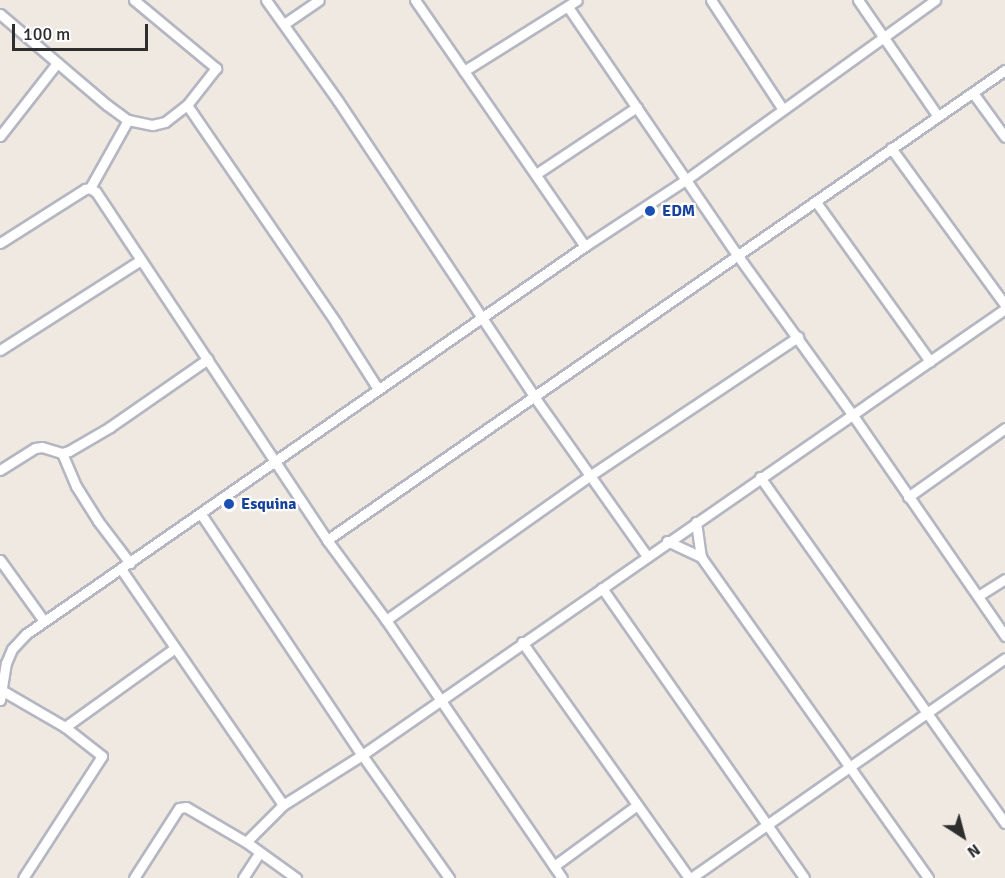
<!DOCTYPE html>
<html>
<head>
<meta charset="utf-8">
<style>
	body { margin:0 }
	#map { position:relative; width:1005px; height:878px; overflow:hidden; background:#efe9e1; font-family:Signika,sans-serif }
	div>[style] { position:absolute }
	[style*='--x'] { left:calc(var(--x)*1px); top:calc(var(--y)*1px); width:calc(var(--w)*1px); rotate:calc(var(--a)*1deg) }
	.roads { filter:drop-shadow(2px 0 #b4b7c1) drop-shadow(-2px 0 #b4b7c1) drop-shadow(0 2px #b4b7c1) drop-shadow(0 -2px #b4b7c1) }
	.minor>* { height:9px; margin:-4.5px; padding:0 4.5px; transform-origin:4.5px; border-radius:4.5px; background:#fff }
	.dots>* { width:16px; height:16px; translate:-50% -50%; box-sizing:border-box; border:3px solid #fff; border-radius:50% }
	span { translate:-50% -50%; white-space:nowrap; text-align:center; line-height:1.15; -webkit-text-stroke:4.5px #fff; paint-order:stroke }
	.transit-label { font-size:16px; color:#164399; font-weight:700 }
	.left { translate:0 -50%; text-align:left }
	.north { position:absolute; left:933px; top:806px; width:60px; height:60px; -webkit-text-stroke:4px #fff; paint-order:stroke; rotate:144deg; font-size:16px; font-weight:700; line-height:24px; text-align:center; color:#2e2e2e }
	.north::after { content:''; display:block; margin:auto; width:21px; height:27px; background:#2e2e2e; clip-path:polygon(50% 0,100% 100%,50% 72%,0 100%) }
	.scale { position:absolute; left:12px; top:24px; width:136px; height:27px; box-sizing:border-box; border:3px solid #2e2e2e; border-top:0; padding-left:8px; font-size:18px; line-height:21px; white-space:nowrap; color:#2e2e2e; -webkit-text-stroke:4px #fff; paint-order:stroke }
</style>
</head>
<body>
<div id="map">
	<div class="roads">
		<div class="minor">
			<div style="--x:134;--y:0;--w:107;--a:39.7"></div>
			<div style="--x:216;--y:68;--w:47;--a:128.1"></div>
			<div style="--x:187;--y:105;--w:264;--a:55.6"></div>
			<div style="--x:336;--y:323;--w:78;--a:57.5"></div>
			<div style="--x:266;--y:0;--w:124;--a:54.5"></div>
			<div style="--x:338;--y:101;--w:353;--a:56.4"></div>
			<div style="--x:533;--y:395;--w:197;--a:54.7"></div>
			<div style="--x:415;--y:0;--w:299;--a:55.4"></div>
			<div style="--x:711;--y:0;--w:129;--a:56.7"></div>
			<div style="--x:858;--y:0;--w:140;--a:55.5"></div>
			<div style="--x:568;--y:7;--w:301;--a:55.7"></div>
			<div style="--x:738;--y:256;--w:195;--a:54.2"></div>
			<div style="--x:852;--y:414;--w:270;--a:55.4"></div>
			<div style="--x:0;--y:14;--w:140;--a:40.4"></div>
			<div style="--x:107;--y:105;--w:26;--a:36"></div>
			<div style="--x:128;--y:120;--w:25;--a:12"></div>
			<div style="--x:152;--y:125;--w:13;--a:-13"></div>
			<div style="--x:165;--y:122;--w:28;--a:-38"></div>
			<div style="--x:284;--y:24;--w:42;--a:-34.4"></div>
			<div style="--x:464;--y:71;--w:133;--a:-32.1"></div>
			<div style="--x:973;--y:93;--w:54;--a:54"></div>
			<div style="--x:0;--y:136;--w:93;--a:-52"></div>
			<div style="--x:891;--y:148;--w:194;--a:54"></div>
			<div style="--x:536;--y:174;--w:121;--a:-33.6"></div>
			<div style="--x:90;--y:188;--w:78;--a:-60.8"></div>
			<div style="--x:816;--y:202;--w:196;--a:54.4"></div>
			<div style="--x:0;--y:243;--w:101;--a:-32.4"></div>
			<div style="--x:85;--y:189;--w:5;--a:-11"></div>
			<div style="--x:90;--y:188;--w:7;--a:34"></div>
			<div style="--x:96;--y:192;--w:418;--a:56.4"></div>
			<div style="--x:327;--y:540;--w:99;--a:53.6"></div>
			<div style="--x:386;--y:620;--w:312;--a:55.7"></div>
			<div style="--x:0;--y:350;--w:167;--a:-32.6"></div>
			<div style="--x:62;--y:453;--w:36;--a:67"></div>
			<div style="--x:76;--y:486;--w:41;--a:57.8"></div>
			<div style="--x:98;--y:521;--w:53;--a:52.7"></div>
			<div style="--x:0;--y:470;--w:41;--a:-32.2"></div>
			<div style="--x:35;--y:448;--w:7;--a:-8"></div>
			<div style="--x:42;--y:447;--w:21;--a:17"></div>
			<div style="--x:62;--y:453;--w:7;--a:-16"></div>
			<div style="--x:69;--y:451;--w:48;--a:-30.3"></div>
			<div style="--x:110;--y:427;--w:119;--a:-34.8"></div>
			<div style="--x:760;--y:477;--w:424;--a:54.7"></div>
			<div style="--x:908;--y:497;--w:119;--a:-35.4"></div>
			<div style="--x:201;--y:514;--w:290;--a:56.3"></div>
			<div style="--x:362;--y:755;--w:151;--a:54.7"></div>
			<div style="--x:696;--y:522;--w:35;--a:82"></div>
			<div style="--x:701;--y:557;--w:393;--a:54.7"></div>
			<div style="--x:327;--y:540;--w:825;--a:-34.73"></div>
			<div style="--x:667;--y:541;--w:38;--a:25"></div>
			<div style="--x:0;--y:560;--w:75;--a:54.2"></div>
			<div style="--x:121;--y:569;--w:286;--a:55.5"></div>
			<div style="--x:602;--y:588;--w:353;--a:55.1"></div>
			<div style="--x:978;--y:596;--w:32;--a:-32"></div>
			<div style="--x:386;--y:620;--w:251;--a:-35.3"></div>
			<div style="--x:591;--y:475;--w:249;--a:-33.7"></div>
			<div style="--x:522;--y:642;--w:289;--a:54.7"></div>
			<div style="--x:3;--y:691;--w:72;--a:30.1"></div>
			<div style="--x:65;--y:727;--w:47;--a:38.1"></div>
			<div style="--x:102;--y:756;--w:145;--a:122.9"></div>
			<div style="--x:0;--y:700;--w:37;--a:-81"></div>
			<div style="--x:6;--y:663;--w:15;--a:-67"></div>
			<div style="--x:12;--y:649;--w:21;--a:-47"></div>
			<div style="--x:26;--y:634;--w:680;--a:-34.76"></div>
			<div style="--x:585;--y:246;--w:122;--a:-33.3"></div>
			<div style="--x:687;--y:179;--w:306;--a:-35.8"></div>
			<div style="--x:65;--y:727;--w:135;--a:-35.7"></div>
			<div style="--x:246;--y:842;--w:62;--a:35.8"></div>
			<div style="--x:554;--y:866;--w:103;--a:-36.3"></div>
			<div style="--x:134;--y:878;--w:83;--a:-57.3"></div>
			<div style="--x:179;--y:808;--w:7;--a:-8"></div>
			<div style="--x:186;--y:807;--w:69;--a:30.3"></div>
			<div style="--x:246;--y:842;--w:52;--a:-45"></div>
			<div style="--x:283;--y:805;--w:93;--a:-32.3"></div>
			<div style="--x:362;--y:755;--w:783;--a:-34.75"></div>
			<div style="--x:243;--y:878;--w:30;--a:-57"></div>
			<div style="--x:691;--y:878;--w:383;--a:-35"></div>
		</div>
	</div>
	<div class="dots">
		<div style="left:650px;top:211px;background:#1a4fb4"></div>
		<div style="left:229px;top:504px;background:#1a4fb4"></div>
	</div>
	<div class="transit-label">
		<span class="left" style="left:662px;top:211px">EDM</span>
		<span class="left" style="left:241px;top:504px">Esquina</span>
	</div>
	<div class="north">N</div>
	<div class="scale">100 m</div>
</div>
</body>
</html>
